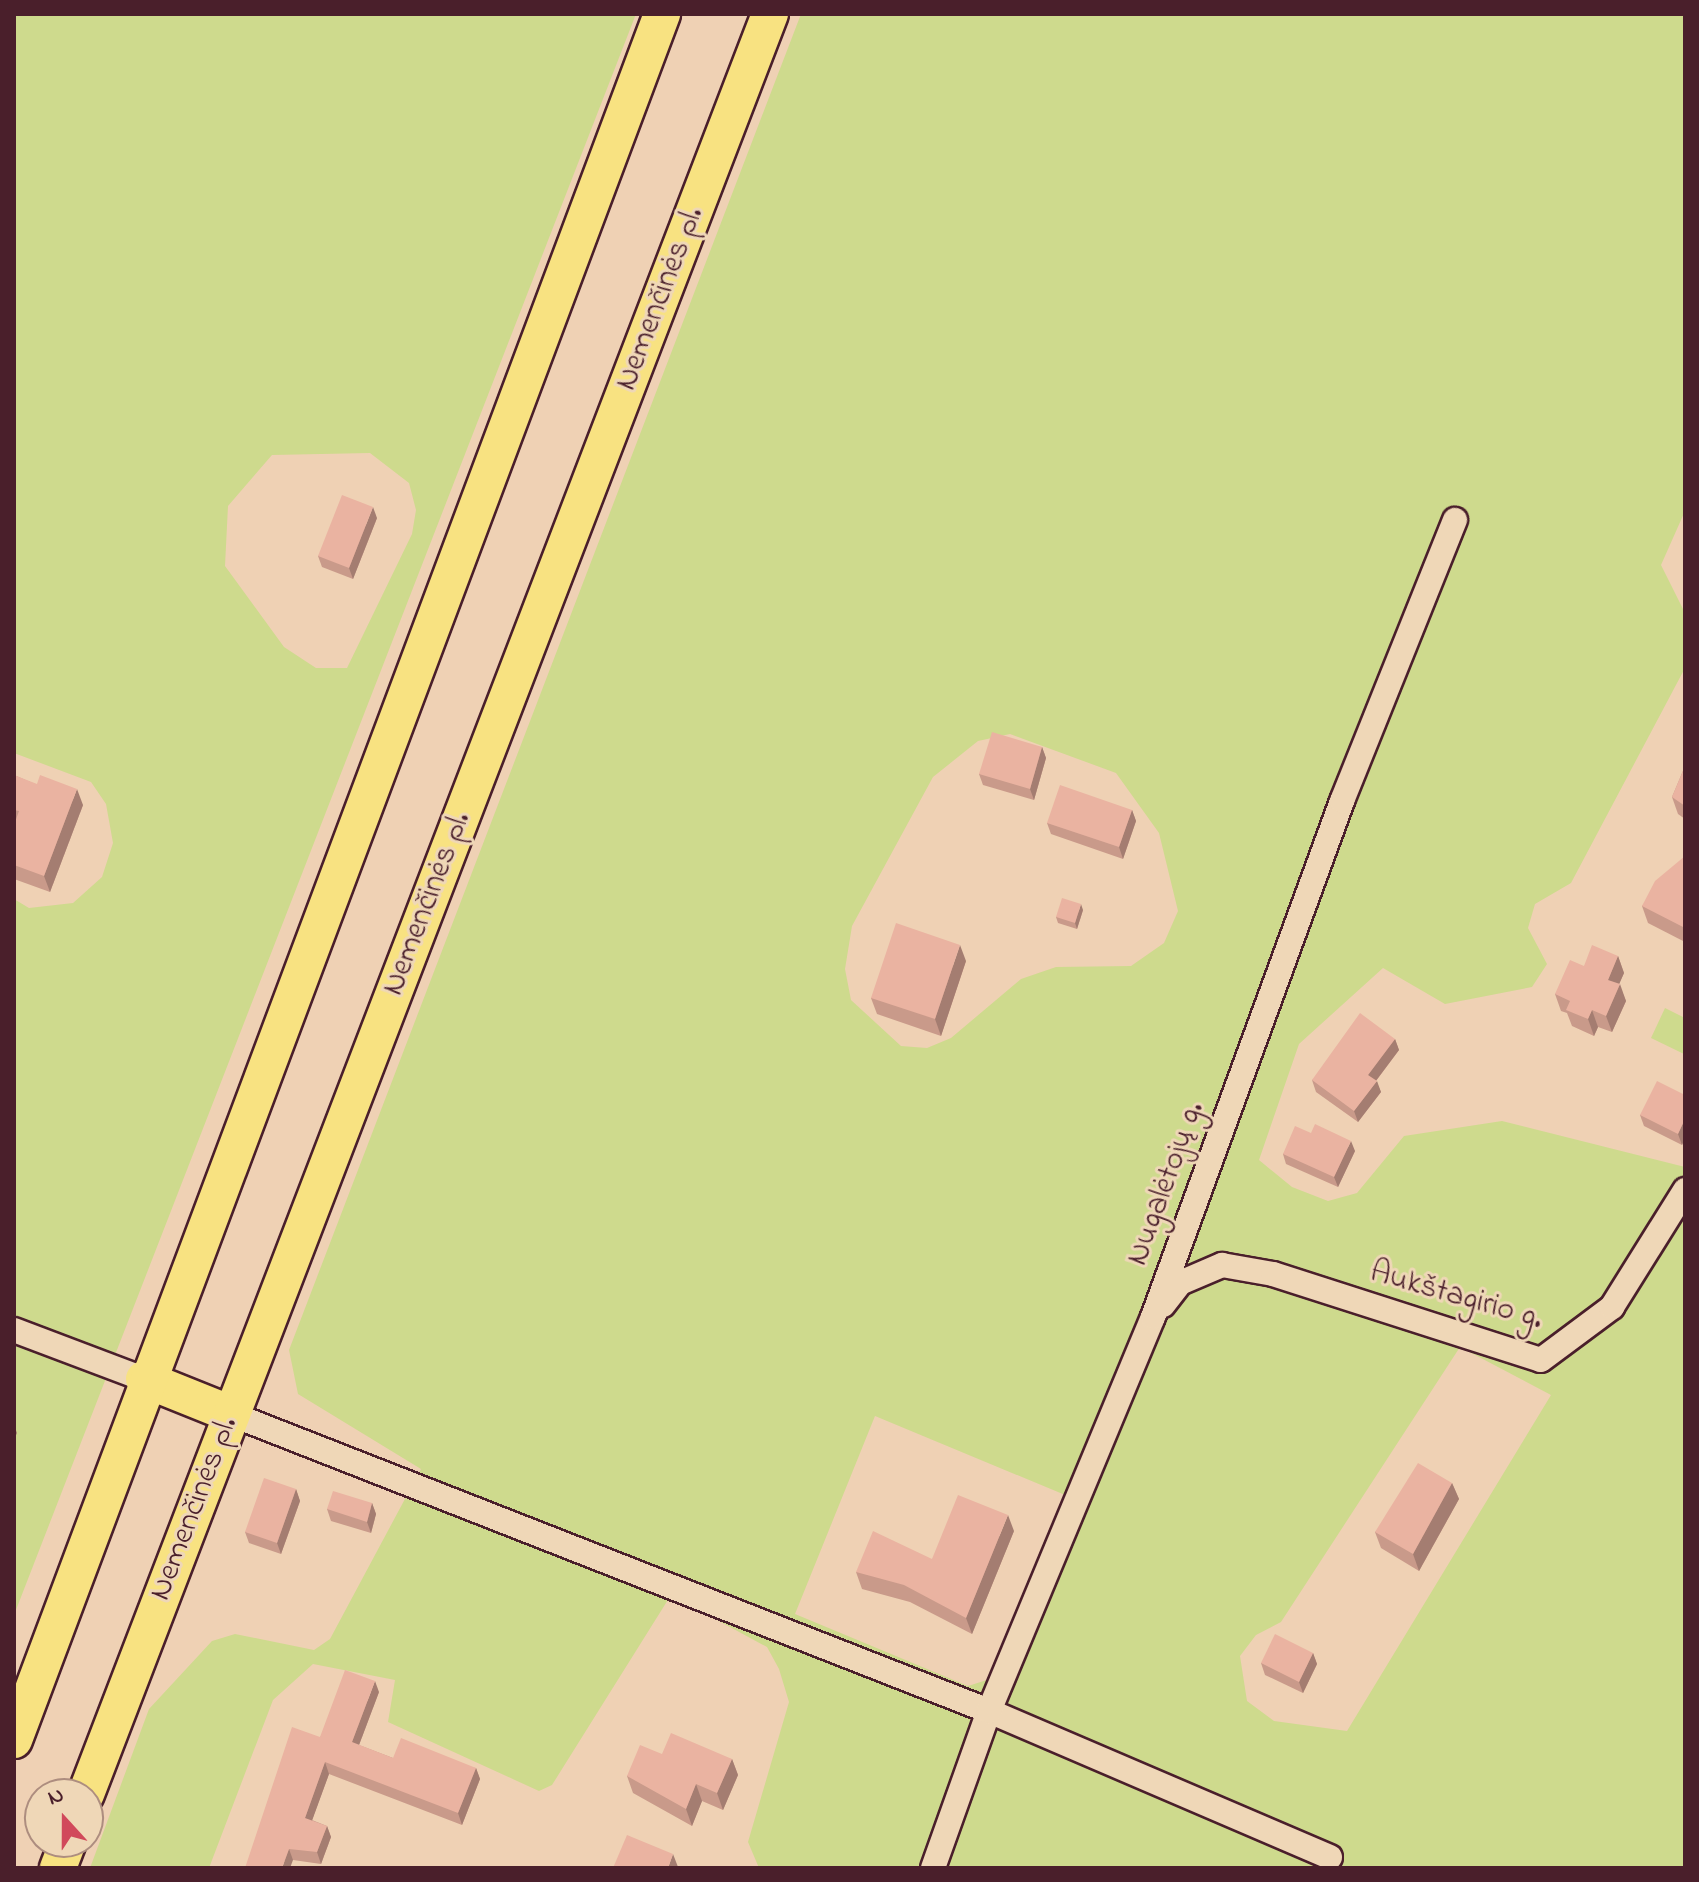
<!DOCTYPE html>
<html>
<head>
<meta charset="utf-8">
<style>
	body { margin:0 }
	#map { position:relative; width:1699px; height:1882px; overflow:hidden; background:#efd1b4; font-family:"Indie Flower",sans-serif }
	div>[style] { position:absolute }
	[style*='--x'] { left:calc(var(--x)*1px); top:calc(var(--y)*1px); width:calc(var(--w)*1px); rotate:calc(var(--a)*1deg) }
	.green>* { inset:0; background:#ceda8d }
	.roads { filter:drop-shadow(2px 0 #4a1f2b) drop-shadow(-2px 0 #4a1f2b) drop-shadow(0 2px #4a1f2b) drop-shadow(0 -2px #4a1f2b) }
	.street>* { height:24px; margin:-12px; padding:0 12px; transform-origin:12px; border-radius:12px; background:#efd7b7 }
	.primary>* { height:36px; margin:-18px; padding:0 18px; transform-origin:18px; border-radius:18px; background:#f8e281 }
	.wall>* { inset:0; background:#c99a8a }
	.shaded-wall>* { inset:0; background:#a47d71 }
	.building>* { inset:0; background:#eab3a1 }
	span { translate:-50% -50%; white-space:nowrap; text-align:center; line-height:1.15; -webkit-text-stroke:6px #efd7b7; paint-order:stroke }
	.street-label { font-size:32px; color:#4a1f2b }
	.frame { position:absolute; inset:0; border:16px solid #4a1f2b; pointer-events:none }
	.north { position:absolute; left:24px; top:1778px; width:80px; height:80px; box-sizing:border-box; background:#efd7b7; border:2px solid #ad8d7f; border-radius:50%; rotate:339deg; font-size:22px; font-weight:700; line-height:32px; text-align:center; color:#4a1f2b }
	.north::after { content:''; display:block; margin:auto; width:28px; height:36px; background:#d1495b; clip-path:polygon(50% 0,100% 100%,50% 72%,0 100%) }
</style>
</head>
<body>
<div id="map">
	<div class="green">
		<div style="clip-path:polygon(evenodd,14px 14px,636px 14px,14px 1615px,14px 899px,29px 908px,73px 903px,102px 877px,113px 843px,106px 804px,91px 782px,14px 753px,14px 14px,370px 453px,409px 483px,416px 510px,412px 534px,347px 668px,316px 668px,284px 647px,225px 566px,228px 506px,272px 455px,370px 453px)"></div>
		<div style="clip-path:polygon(evenodd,801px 14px,1685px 14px,1685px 511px,1661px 565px,1685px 613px,1685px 668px,1571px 883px,1535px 904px,1528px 928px,1547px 964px,1532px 987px,1445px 1004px,1383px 968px,1299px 1044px,1259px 1160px,1292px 1187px,1328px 1201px,1357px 1193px,1404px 1136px,1502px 1121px,1685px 1167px,1685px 1868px,759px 1868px,748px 1842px,789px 1702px,779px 1669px,767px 1647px,671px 1595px,552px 1785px,539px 1791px,388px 1722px,395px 1680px,313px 1664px,273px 1700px,209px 1868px,90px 1868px,149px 1709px,212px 1641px,235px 1634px,314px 1650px,330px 1639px,421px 1469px,298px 1394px,289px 1350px,801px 14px,1010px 734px,1116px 773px,1159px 833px,1178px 911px,1164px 943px,1131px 966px,1056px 967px,1021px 979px,951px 1038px,927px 1048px,901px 1046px,851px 1000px,845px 969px,852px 926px,933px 777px,978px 741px,1010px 734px,801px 14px,1460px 1347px,1551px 1395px,1347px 1731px,1274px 1721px,1247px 1701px,1240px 1656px,1256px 1635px,1281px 1622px,1460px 1347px,801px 14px,875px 1416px,1070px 1497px,990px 1679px,968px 1686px,795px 1614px,875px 1416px)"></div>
		<div style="clip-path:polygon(1665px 1008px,1685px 1018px,1684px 1054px,1651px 1038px)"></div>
	</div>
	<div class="roads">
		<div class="street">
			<div style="--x:1163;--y:1305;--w:28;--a:-52"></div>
			<div style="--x:1180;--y:1283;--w:46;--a:-23.2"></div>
			<div style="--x:1222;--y:1265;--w:52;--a:10"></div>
			<div style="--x:1273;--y:1274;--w:281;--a:17.8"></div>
			<div style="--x:1541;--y:1360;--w:89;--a:-36.7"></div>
			<div style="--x:1612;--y:1307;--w:138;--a:-58"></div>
			<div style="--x:14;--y:1330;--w:139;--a:20.7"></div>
			<div style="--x:231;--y:1414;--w:814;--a:21.4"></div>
			<div style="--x:989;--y:1711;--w:371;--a:23.2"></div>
			<div style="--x:933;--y:1868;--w:167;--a:-70.4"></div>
			<div style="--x:989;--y:1711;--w:427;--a:-67.4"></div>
			<div style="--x:1153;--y:1317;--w:550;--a:-69.88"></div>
			<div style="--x:1342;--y:801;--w:303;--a:-68.1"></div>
		</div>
		<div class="primary">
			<div style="--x:144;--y:1379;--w:94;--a:21.9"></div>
			<div style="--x:14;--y:1740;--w:1844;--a:-69.42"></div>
			<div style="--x:86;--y:1794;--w:1907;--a:-68.98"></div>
			<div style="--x:58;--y:1868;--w:28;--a:-69"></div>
		</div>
	</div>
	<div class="wall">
		<div style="clip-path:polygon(377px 518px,353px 579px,322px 567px,318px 556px)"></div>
		<div style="clip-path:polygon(1042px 747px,1046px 758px,1034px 800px,983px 785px,979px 774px)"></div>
		<div style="clip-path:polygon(1685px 766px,1685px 819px,1678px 814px,1672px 797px)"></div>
		<div style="clip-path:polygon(14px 775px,83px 805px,50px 892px,14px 879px)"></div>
		<div style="clip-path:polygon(1132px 810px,1136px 821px,1123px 859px,1051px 834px,1047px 823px)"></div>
		<div style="clip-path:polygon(1685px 856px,1685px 942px,1648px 923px,1642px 906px)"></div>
		<div style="clip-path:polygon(1083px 910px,1077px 929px,1058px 923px,1056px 917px)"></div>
		<div style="clip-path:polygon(1618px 956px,1624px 973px,1619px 984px,1626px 1001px,1612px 1032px,1598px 1027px,1594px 1036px,1572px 1026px,1567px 1013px,1561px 1011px,1555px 994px,1584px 966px)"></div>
		<div style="clip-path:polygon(966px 961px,941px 1036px,877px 1014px,871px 998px)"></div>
		<div style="clip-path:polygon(1395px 1039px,1399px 1050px,1376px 1081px,1381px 1092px,1358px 1122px,1316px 1092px,1312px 1080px)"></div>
		<div style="clip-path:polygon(1685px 1095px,1685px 1138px,1682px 1145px,1644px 1126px,1640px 1115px)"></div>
		<div style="clip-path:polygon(1311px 1133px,1355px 1151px,1338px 1187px,1286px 1164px,1283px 1154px)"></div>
		<div style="clip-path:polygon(1452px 1483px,1459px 1499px,1419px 1571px,1381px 1548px,1375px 1532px)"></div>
		<div style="clip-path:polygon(296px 1489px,300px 1501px,281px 1554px,249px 1543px,245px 1532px)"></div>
		<div style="clip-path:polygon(372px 1503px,376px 1514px,371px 1533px,331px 1521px,327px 1509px)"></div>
		<div style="clip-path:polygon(1014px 1531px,972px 1634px,910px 1602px,862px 1589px,856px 1572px,932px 1559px)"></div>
		<div style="clip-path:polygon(1313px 1653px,1317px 1664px,1303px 1693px,1265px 1675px,1261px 1663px)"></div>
		<div style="clip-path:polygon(379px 1692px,359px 1745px,393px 1758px,476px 1768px,480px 1779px,462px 1825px,329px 1774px,312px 1820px,327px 1826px,331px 1837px,321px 1864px,293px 1860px,245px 1868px,320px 1737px)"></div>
		<div style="clip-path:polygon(662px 1754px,732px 1759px,738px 1775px,723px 1810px,702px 1801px,692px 1826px,633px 1793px,627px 1776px)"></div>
	</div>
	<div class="shaded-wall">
		<div style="clip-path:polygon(373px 507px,377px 518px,353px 579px,349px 568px)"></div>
		<div style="clip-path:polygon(1042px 747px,1046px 758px,1034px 800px,1030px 789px)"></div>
		<div style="clip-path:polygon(77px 789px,83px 805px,50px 892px,44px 876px)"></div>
		<div style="clip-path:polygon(1132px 810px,1136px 821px,1123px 859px,1119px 847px)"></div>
		<div style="clip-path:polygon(1081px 904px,1083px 910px,1077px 929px,1075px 923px)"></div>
		<div style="clip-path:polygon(960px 945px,966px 961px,941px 1036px,935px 1019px)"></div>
		<div style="clip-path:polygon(1618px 956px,1624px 973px,1614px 996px,1608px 980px)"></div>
		<div style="clip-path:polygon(1620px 984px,1626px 1001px,1612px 1032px,1606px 1016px)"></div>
		<div style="clip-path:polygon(1592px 1010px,1598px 1027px,1594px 1036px,1588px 1019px)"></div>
		<div style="clip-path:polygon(1395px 1039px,1399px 1050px,1372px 1086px,1368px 1075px)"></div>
		<div style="clip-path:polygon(1377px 1081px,1381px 1092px,1358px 1122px,1354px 1111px)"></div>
		<div style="clip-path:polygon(1685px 1119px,1685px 1138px,1682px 1145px,1678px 1134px)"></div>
		<div style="clip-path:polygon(1351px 1141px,1355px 1151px,1338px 1187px,1334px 1177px)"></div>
		<div style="clip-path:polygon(14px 1425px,17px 1433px,14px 1440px)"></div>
		<div style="clip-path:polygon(1452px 1483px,1459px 1499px,1419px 1571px,1413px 1554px)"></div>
		<div style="clip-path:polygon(296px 1489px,300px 1501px,281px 1554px,277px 1543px)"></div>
		<div style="clip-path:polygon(372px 1503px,376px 1514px,371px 1533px,367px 1522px)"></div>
		<div style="clip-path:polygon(1008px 1515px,1014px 1531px,972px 1634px,966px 1618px)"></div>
		<div style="clip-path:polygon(1313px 1653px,1317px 1664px,1303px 1693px,1299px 1682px)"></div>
		<div style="clip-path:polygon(375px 1681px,379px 1692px,356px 1753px,352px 1742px)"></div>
		<div style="clip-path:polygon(732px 1759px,738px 1775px,723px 1810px,717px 1793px)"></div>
		<div style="clip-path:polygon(325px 1762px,329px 1774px,309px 1829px,305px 1818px)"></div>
		<div style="clip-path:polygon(476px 1768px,480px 1779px,462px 1825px,458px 1813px)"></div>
		<div style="clip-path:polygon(696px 1784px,702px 1801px,692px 1826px,686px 1809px)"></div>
		<div style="clip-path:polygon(327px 1826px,331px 1837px,321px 1864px,317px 1852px)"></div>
		<div style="clip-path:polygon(289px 1849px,293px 1860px,290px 1868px,282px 1868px)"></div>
		<div style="clip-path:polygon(673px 1854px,678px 1867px,668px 1868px)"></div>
	</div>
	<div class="building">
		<div style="clip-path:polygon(342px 495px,373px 507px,349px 568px,318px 556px)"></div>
		<div style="clip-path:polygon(992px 732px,1042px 747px,1030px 789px,979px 774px)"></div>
		<div style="clip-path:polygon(1685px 766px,1685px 806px,1672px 797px)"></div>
		<div style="clip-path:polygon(14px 775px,37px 784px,40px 775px,77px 789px,44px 876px,14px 865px,14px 825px,19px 811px,14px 810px)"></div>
		<div style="clip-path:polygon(1060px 785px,1132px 810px,1119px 847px,1047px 823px)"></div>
		<div style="clip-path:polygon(1685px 856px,1685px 928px,1642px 906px,1655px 881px)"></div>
		<div style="clip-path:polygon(1062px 898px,1081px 904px,1075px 923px,1056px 917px)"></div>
		<div style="clip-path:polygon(896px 923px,960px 945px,935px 1019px,871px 998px)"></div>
		<div style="clip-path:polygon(1592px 945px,1618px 956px,1608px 980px,1620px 984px,1606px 1016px,1592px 1010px,1588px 1019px,1566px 1010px,1570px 1001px,1555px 994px,1570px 960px,1584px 966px)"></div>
		<div style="clip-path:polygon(1360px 1013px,1395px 1039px,1368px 1075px,1377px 1081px,1354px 1111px,1312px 1080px)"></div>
		<div style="clip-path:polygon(1657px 1081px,1685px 1095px,1685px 1119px,1678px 1134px,1640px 1115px)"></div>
		<div style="clip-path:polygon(1315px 1124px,1351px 1141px,1334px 1177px,1283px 1154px,1295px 1126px,1311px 1133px)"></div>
		<div style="clip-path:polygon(1418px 1463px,1452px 1483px,1413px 1554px,1375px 1532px)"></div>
		<div style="clip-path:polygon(264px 1478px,296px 1489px,277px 1543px,245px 1532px)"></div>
		<div style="clip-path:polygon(333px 1491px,372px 1503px,367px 1522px,327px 1509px)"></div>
		<div style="clip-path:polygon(958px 1495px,1008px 1515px,966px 1618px,904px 1585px,856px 1572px,873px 1531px,932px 1559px)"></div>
		<div style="clip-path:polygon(1275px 1634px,1313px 1653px,1299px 1682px,1261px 1663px)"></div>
		<div style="clip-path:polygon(345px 1670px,375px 1681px,352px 1742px,393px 1758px,401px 1738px,476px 1768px,458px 1813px,325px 1762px,305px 1818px,327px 1826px,317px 1852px,289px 1849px,282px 1868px,245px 1868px,292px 1727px,320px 1737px)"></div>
		<div style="clip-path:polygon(671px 1733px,732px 1759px,717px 1793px,696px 1784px,686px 1809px,627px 1776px,640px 1745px,662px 1754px)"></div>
		<div style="clip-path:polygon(627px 1835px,673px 1854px,668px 1868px,613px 1868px)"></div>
	</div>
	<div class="street-label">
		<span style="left:661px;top:299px;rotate:-69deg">Nemenčinės pl.</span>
		<span style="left:428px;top:904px;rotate:-69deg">Nemenčinės pl.</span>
		<span style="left:1167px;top:1184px;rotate:-70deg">Nugalėtojų g.</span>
		<span style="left:1456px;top:1297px;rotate:16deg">Aukštagirio g.</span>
		<span style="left:195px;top:1509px;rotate:-69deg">Nemenčinės pl.</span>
	</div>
	<div class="frame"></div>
	<div class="north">N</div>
</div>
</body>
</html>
